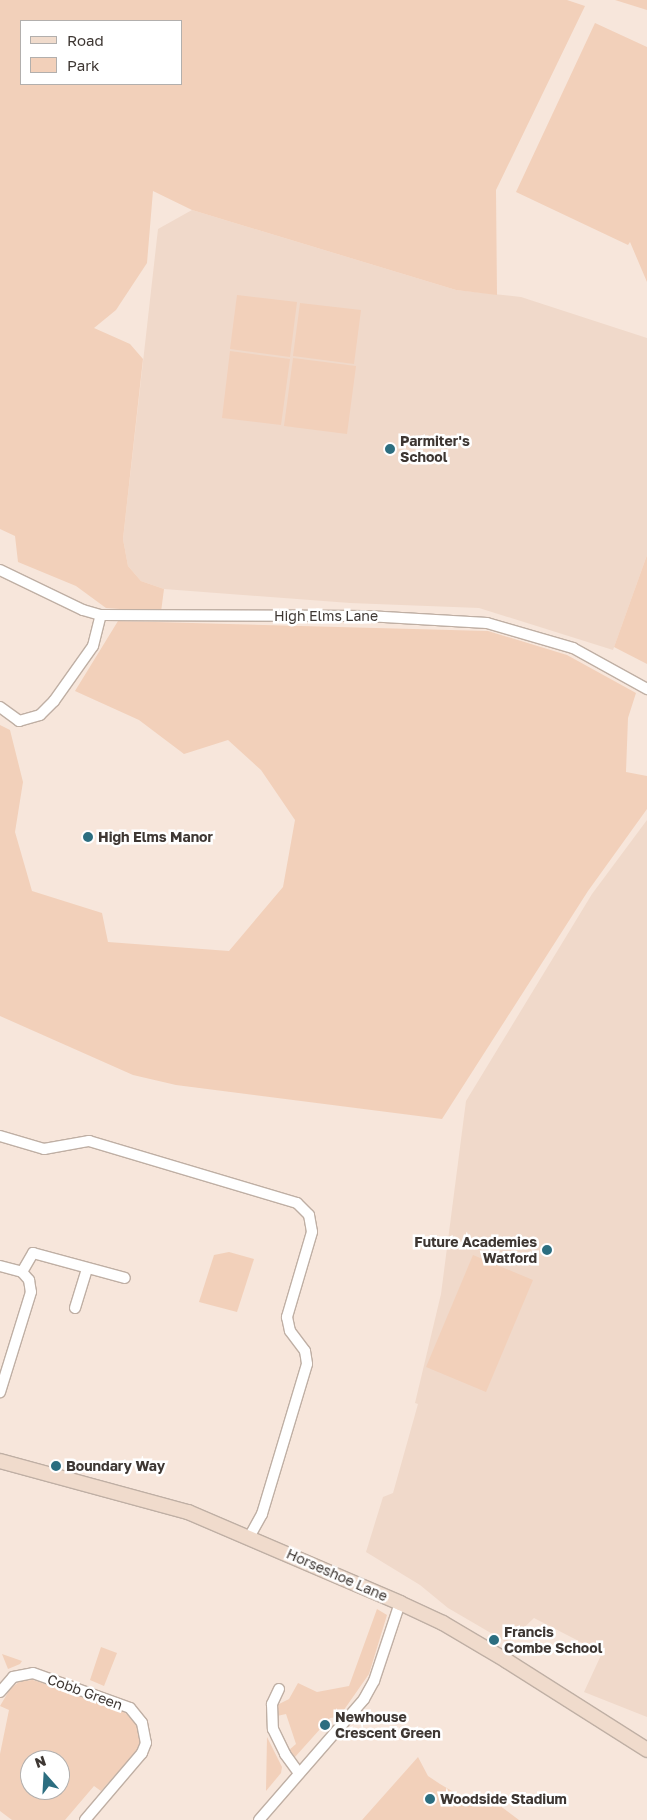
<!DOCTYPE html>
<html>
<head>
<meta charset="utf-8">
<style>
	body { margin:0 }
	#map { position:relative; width:647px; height:1820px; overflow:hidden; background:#f7e6db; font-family:"Golos Text",sans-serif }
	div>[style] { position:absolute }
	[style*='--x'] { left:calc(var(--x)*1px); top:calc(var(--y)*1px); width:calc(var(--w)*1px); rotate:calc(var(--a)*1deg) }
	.built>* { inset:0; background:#f0d9ca }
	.green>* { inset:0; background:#f2d0ba }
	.roads { filter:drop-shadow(1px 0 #bfafa4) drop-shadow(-1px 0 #bfafa4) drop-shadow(0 1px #bfafa4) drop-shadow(0 -1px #bfafa4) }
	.street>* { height:10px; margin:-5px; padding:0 5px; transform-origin:5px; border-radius:5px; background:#fff }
	.secondary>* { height:14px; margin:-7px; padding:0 7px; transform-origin:7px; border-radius:7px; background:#f0dbcc }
	.dots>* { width:14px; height:14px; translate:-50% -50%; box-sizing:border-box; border:2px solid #fff; border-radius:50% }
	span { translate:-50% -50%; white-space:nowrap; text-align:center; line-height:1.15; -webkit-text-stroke:5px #fff; paint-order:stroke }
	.poi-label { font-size:14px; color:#3e3733; font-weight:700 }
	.left { translate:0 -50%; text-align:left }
	.right { translate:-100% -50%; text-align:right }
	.street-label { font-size:14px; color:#3e3733 }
	.legend { position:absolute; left:20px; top:20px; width:162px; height:65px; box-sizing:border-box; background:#fff; border:1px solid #b2afad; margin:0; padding:6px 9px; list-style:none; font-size:15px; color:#3e3733 }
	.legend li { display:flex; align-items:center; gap:10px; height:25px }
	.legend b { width:25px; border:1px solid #b2afad }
	.north { position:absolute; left:20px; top:1750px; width:50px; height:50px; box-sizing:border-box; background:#fff; border:1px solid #b2afad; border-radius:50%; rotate:341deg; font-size:14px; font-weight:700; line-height:20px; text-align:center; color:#3e3733 }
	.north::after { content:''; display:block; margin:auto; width:18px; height:22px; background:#2c6e80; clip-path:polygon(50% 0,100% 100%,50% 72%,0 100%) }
</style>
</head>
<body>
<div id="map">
	<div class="built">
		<div style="clip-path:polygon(192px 210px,456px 290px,521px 297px,647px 338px,647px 555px,613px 650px,479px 608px,350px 603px,164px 589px,141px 581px,128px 566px,123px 539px,158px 229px)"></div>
		<div style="clip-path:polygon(647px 820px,647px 1717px,584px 1692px,602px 1653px,534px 1618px,508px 1643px,448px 1608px,420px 1585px,366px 1552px,383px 1497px,393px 1493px,418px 1404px,415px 1403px,441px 1294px,466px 1101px,592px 894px)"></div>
	</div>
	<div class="green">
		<div style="clip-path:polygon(evenodd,0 0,567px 0,585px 6px,496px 190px,497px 295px,456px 290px,192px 210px,153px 191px,147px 263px,116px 310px,94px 328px,130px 344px,143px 359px,123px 539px,128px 566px,141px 581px,164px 589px,161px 612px,106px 608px,76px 586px,18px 562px,15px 536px,0 529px,0 0,21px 21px,181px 21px,181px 84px,21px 84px,21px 21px)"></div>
		<div style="clip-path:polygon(615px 0,647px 0,647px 10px)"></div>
		<div style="clip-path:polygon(595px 23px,647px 47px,647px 282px,630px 242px,628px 245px,516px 192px)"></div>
		<div style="clip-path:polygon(237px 295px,297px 302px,290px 357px,230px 349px)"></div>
		<div style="clip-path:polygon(300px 303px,361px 310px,354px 364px,293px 356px)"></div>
		<div style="clip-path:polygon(230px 351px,290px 359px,281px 425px,222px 418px)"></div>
		<div style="clip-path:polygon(293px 358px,356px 366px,347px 434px,284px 426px)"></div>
		<div style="clip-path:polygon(647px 555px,647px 664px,614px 647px)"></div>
		<div style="clip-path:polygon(118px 621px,488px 631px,567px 655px,636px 693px,628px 718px,626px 772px,647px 776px,647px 809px,588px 891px,442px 1119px,176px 1085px,133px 1075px,0 1016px,0 725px,10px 730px,23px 782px,15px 832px,32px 891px,102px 913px,108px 942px,229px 951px,283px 887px,295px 820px,261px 770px,228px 740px,184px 754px,139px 720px,75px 691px)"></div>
		<div style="clip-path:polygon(229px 1252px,254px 1259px,237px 1312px,199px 1302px,214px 1255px)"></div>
		<div style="clip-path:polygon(473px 1255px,533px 1280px,486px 1392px,426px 1367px)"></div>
		<div style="clip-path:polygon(377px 1609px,387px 1615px,369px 1674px,339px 1717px,330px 1718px,295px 1757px,289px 1750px,296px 1744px,286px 1714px,277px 1716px,277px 1705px,289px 1699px,298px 1683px,317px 1692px,349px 1686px)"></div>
		<div style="clip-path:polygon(101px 1647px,117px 1653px,104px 1686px,90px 1680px)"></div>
		<div style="clip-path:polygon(2px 1654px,22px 1661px,20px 1664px,8px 1669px)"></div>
		<div style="clip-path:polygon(evenodd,33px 1680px,119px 1708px,139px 1724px,142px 1734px,140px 1747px,101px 1791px,94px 1786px,65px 1820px,12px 1820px,0 1811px,0 1754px,9px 1710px,0 1706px,10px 1689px,20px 1681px,33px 1680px,30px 1760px,60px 1760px,60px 1790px,30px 1790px,30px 1760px)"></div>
		<div style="clip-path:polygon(267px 1737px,282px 1767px,281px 1773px,266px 1791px)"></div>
		<div style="clip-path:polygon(418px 1757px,428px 1776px,440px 1784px,474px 1804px,483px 1793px,519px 1820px,362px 1820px)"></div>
	</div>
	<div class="roads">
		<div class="street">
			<div style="--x:0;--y:570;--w:92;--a:25.7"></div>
			<div style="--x:83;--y:610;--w:19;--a:16"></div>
			<div style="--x:101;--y:615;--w:266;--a:0.2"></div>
			<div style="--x:367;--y:616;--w:120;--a:3.3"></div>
			<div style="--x:487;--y:623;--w:90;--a:16.2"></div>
			<div style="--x:573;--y:648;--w:85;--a:29"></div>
			<div style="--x:0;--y:707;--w:24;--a:36"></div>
			<div style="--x:19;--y:721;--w:22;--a:-16"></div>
			<div style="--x:40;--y:715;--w:20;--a:-45"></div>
			<div style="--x:54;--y:701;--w:67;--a:-54.7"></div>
			<div style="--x:93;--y:646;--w:32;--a:-76"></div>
			<div style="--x:0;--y:1136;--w:46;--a:16.5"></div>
			<div style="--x:44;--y:1149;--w:46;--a:-10.1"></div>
			<div style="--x:89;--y:1141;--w:217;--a:16.6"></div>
			<div style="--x:297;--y:1203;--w:17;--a:45"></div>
			<div style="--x:309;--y:1215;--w:17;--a:80"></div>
			<div style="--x:312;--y:1232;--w:89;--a:106.4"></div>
			<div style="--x:287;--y:1317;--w:14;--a:78"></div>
			<div style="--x:290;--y:1331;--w:25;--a:53"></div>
			<div style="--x:305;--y:1351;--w:13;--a:81"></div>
			<div style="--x:307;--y:1364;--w:157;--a:106.7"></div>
			<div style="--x:262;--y:1514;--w:25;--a:119"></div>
			<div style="--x:0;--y:1266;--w:23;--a:15"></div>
			<div style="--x:22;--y:1272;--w:11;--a:49"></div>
			<div style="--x:29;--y:1280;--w:12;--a:81"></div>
			<div style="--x:31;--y:1292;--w:105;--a:107.2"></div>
			<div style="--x:22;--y:1272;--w:22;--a:-60"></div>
			<div style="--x:33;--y:1253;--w:95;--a:15.2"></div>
			<div style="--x:75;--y:1308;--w:41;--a:-72.9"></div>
			<div style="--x:279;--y:1689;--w:17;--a:115"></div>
			<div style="--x:272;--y:1704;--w:25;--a:88"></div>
			<div style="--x:273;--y:1729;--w:28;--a:64"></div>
			<div style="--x:285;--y:1754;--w:24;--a:54"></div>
			<div style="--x:0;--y:1692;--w:20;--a:-49"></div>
			<div style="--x:13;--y:1677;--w:20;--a:-11"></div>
			<div style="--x:33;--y:1673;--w:103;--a:19.8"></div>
			<div style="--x:130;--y:1708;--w:19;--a:51"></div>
			<div style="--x:142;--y:1723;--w:20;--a:79"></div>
			<div style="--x:146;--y:1743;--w:11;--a:112"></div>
			<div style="--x:142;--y:1753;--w:88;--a:130.4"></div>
			<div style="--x:259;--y:1820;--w:160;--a:-49"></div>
			<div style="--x:364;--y:1699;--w:21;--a:-61"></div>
			<div style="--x:374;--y:1681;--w:82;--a:-71.6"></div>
		</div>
		<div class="secondary">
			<div style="--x:0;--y:1461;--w:195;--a:15.2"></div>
			<div style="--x:188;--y:1512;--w:231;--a:23.2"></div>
			<div style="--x:400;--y:1603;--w:47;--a:24.9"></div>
			<div style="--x:443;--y:1623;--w:74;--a:30.7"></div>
			<div style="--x:507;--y:1661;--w:166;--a:32.4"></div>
		</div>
	</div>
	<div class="dots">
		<div style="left:390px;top:449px;background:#2c6e80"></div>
		<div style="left:88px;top:837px;background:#2c6e80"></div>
		<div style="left:547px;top:1250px;background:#2c6e80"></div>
		<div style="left:56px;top:1466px;background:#2c6e80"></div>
		<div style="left:494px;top:1640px;background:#2c6e80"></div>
		<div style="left:325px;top:1725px;background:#2c6e80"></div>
		<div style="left:430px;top:1799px;background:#2c6e80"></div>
	</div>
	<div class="poi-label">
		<span class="left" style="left:400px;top:449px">Parmiter's<br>School</span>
		<span class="left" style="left:98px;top:837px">High Elms Manor</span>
		<span class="right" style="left:537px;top:1250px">Future Academies<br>Watford</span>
		<span class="left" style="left:66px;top:1466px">Boundary Way</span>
		<span class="left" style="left:504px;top:1640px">Francis<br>Combe School</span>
		<span class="left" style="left:335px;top:1725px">Newhouse<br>Crescent Green</span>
		<span class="left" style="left:440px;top:1799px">Woodside Stadium</span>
	</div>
	<div class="street-label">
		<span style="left:326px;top:616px">High Elms Lane</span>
		<span style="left:337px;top:1575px;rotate:24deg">Horseshoe Lane</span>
		<span style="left:85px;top:1692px;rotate:20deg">Cobb Green</span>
	</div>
	<ul class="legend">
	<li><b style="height:6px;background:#f0dbcc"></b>Road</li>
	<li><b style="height:14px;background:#f2d0ba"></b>Park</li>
	</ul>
	<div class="north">N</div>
</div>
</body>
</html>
